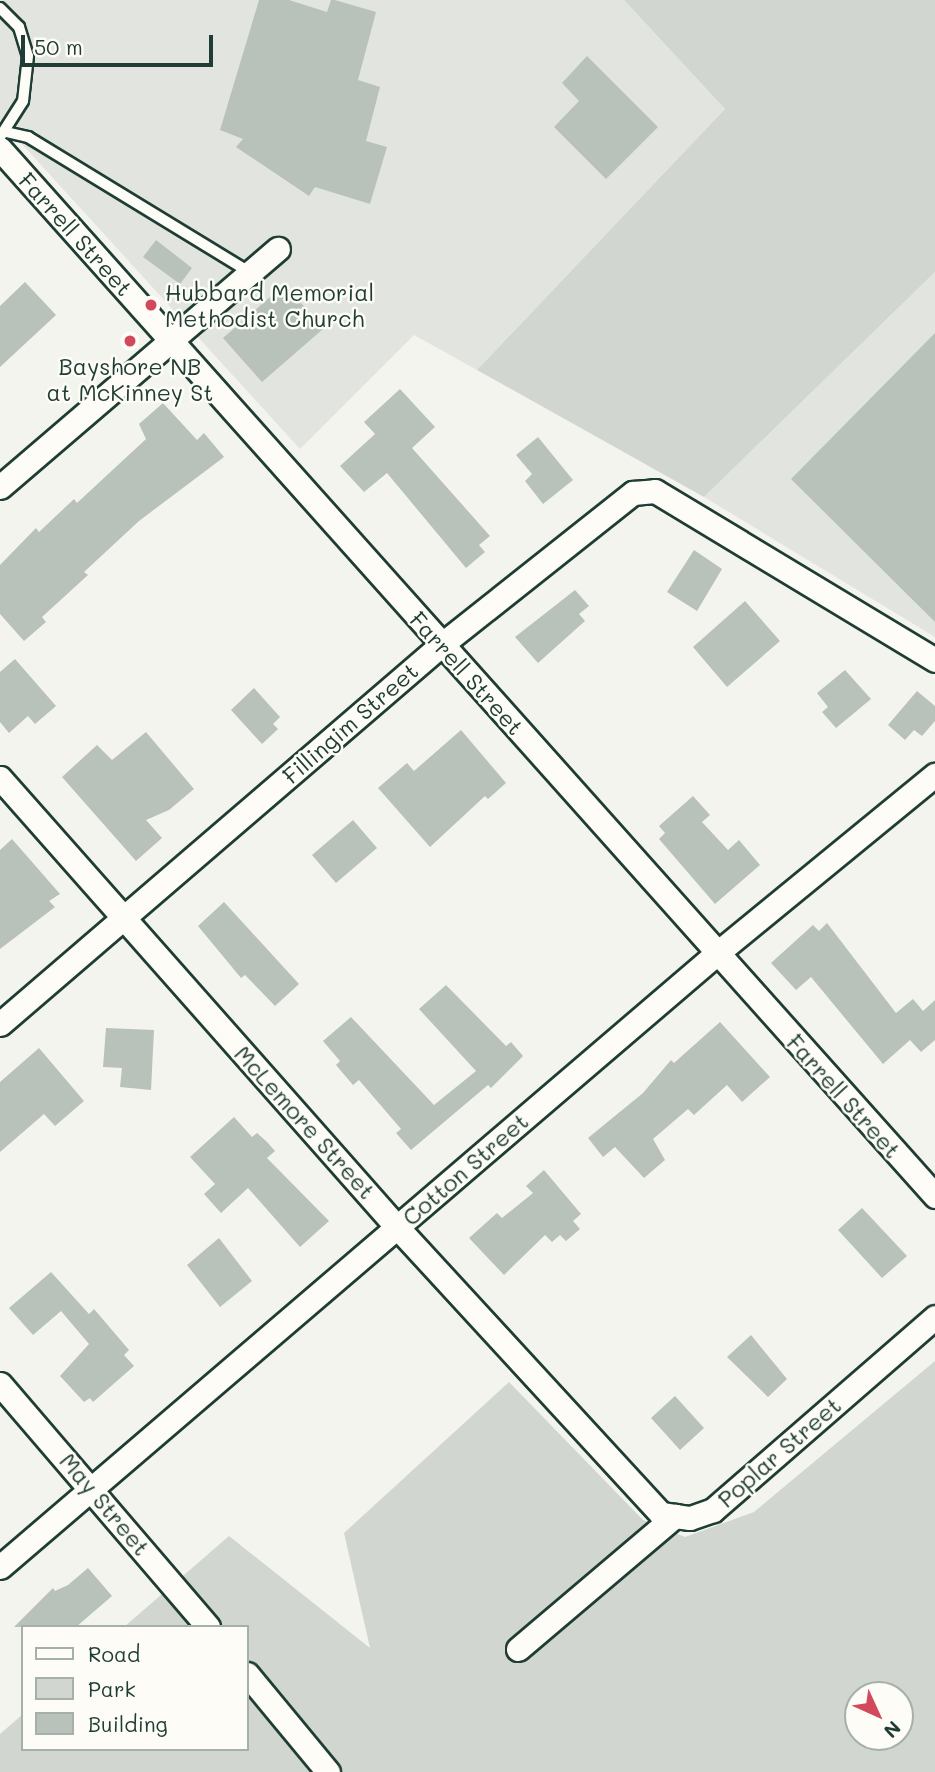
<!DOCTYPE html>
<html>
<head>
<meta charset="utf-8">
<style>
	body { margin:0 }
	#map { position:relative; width:935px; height:1772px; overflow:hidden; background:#f4f4ef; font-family:Mali,sans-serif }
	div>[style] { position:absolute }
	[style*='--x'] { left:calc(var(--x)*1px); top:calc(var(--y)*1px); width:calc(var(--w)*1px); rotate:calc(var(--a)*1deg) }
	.built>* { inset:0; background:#e2e5df }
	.green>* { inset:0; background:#d1d6d1 }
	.building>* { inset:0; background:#b9c1bb }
	.roads { filter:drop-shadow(2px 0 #1f3d34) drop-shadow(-2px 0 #1f3d34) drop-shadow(0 2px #1f3d34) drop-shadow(0 -2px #1f3d34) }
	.service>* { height:10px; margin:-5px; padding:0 5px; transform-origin:5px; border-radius:5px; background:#fdfcf7 }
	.minor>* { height:23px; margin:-11.5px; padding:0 11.5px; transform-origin:11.5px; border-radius:11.5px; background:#fdfcf7 }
	.dots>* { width:19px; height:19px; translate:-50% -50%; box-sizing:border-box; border:4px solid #fdfcf7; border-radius:50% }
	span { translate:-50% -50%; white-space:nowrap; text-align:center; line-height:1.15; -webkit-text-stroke:5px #fdfcf7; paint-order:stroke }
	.street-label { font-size:23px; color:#1f3d34 }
	.poi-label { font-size:23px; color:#1f3d34 }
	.left { translate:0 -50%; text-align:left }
	.legend { position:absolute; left:21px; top:1625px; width:228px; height:126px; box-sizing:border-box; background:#fdfcf7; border:2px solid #a4b0a9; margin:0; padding:9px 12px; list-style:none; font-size:21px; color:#1f3d34 }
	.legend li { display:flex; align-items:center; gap:14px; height:35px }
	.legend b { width:35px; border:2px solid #a4b0a9 }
	.north { position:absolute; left:844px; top:1681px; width:70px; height:70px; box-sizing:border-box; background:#fdfcf7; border:2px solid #a4b0a9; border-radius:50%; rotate:135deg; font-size:19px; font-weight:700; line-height:28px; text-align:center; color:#1f3d34 }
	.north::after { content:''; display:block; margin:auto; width:24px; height:32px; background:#d1495b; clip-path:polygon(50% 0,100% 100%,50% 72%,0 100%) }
	.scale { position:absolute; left:21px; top:35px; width:192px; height:32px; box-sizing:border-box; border:4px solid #1f3d34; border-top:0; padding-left:9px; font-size:21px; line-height:24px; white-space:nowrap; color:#1f3d34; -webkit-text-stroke:5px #fdfcf7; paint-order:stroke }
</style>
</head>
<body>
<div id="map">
	<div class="built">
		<div style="clip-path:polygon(0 0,624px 0,725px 109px,477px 370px,414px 335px,300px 449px,0 120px)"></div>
		<div style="clip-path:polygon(935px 272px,935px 637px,704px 497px)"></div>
	</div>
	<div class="green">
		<div style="clip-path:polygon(624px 0,935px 0,935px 272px,704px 497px,477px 370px,725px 109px)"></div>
		<div style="clip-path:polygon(evenodd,935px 1361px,935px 1772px,0 1772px,0 1734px,23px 1714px,23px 1749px,247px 1749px,247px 1627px,124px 1627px,229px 1536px,370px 1648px,344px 1533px,509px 1382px,643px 1520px,685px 1537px,754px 1512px,935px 1361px,858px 1695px,900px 1695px,900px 1737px,858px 1737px,858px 1695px)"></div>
	</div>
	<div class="building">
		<div style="clip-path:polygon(259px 0,289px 0,327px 12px,331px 0,335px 0,376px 12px,358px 80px,380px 87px,366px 141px,387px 147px,370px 204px,315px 187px,309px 196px,236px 147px,243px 139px,220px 130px)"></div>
		<div style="clip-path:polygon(587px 56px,658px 127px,606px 179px,554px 127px,579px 101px,562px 83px)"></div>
		<div style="clip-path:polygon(156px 240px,192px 268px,180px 284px,143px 257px)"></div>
		<div style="clip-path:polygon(25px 282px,56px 315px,0 367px,0 306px)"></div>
		<div style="clip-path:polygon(285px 284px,323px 329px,262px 382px,223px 338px)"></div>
		<div style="clip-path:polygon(935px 333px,935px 622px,791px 479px)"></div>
		<div style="clip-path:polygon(400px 389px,435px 427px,412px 448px,490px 536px,479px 545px,485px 552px,466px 568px,387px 473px,364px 492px,340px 466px,375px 434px,364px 422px)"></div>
		<div style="clip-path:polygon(163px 403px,197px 440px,204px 433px,224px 457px,139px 521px,84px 572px,88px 575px,42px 617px,46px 622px,24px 641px,0 614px,0 565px,36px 528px,39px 532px,74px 499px,77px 503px,146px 439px,139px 424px)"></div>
		<div style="clip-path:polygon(538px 437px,573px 480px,543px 504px,525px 481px,532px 474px,516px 455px)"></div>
		<div style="clip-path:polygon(694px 550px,722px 569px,697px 611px,667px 592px)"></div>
		<div style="clip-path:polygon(575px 590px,589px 606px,579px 614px,585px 621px,538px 663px,515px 637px)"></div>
		<div style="clip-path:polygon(745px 601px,780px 641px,727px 687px,693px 647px)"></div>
		<div style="clip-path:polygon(15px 659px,56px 706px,35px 724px,28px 716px,9px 733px,0 722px,0 672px)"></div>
		<div style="clip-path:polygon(845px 670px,871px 699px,836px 728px,822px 712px,828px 707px,817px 693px)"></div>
		<div style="clip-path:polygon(254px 688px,280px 717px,273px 724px,278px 729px,262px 744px,231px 710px)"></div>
		<div style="clip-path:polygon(917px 691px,935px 706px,935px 721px,922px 736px,914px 730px,905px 740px,888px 725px)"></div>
		<div style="clip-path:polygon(461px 730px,506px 783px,488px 799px,485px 796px,430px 847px,378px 788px,407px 763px,414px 771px)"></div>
		<div style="clip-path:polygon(146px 732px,194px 789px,169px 810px,146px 820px,162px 838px,136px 861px,62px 777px,97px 745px,112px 760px)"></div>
		<div style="clip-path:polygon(693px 796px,710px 815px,702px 822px,728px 850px,739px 840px,760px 865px,715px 904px,659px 839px,665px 833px,659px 826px)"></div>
		<div style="clip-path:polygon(353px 820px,377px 848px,336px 883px,312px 855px)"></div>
		<div style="clip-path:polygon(12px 839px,60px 894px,49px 901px,55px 907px,0 949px,0 850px)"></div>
		<div style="clip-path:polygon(224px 902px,299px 984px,275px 1006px,245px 975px,241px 978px,198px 926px)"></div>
		<div style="clip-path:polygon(827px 923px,896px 1013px,913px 999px,923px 1011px,935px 1000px,935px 1040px,921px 1052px,910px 1040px,883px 1064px,811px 977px,796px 990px,771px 963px,813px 925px,819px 931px)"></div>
		<div style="clip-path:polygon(446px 985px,506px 1046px,511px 1042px,523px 1056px,491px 1088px,488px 1085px,411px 1150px,396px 1133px,401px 1129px,359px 1080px,353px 1085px,336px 1065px,340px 1061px,323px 1041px,351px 1017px,434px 1105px,476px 1071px,419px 1009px)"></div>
		<div style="clip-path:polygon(720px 1022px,770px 1077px,742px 1102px,727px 1085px,694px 1115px,688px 1109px,653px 1139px,665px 1160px,644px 1178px,615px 1147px,603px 1157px,588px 1138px,643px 1093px,671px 1060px,674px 1063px)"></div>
		<div style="clip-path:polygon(106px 1028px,154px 1030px,151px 1090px,120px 1087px,122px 1068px,103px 1067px)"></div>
		<div style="clip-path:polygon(39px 1048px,84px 1101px,55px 1126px,44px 1114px,0 1152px,0 1082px)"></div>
		<div style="clip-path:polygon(234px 1117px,252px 1137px,257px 1133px,267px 1142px,275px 1151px,267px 1158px,329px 1221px,300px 1247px,248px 1188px,221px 1213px,204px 1194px,215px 1184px,190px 1157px)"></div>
		<div style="clip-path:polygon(544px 1170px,581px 1214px,573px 1221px,580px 1229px,566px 1241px,560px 1235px,552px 1242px,545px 1235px,504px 1275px,469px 1238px,497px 1213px,502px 1218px,533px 1193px,526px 1186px)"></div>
		<div style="clip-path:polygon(862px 1208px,907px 1256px,882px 1278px,838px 1230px)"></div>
		<div style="clip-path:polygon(219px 1238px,252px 1281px,220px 1307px,187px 1265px)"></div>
		<div style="clip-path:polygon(51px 1272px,89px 1314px,94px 1309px,129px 1350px,124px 1355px,134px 1366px,93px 1402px,90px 1398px,84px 1402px,60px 1376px,89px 1344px,61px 1311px,33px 1335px,9px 1308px)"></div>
		<div style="clip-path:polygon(751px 1335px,787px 1379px,768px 1397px,727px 1357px)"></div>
		<div style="clip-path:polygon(675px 1396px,704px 1428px,680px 1450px,651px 1418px)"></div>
		<div style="clip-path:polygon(88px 1568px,112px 1596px,76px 1627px,14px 1627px,53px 1588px,55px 1591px,68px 1585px)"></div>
	</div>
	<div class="roads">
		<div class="service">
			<div style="--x:0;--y:8;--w:27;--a:45"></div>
			<div style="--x:19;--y:27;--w:30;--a:73"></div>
			<div style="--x:28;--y:56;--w:45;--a:96.3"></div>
			<div style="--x:23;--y:101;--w:43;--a:122.6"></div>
			<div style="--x:6;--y:132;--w:23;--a:13"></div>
			<div style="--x:28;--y:137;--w:261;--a:31.4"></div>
		</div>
		<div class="minor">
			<div style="--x:0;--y:149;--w:1404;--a:48.23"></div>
			<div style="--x:0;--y:487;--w:366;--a:-40.6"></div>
			<div style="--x:0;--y:778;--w:599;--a:48.52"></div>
			<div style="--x:397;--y:1227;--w:390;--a:47.4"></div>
			<div style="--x:661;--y:1514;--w:14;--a:8"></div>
			<div style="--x:0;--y:1024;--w:581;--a:-40.68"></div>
			<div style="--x:441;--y:645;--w:245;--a:-38.4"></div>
			<div style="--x:633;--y:493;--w:22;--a:-5"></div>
			<div style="--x:655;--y:491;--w:327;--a:31.1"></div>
			<div style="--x:0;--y:1384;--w:320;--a:49.4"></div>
			<div style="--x:0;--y:1567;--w:943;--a:-40.57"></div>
			<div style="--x:716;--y:954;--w:283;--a:-39.3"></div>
			<div style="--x:518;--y:1649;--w:206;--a:-40.3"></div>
			<div style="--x:675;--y:1516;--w:15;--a:8"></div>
			<div style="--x:690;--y:1518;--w:24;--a:-19"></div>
			<div style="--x:713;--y:1510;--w:294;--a:-41"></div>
			<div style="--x:247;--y:1674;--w:127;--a:50.4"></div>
		</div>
	</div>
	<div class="dots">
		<div style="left:151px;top:305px;background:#d1495b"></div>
		<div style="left:130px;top:341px;background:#d1495b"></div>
	</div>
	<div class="street-label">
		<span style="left:76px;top:234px;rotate:48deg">Farrell Street</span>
		<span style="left:467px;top:673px;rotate:48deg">Farrell Street</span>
		<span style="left:350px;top:723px;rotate:-41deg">Fillingim Street</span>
		<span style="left:844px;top:1096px;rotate:48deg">Farrell Street</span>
		<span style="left:305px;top:1122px;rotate:48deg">McLemore Street</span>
		<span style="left:465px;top:1169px;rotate:-41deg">Cotton Street</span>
		<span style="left:779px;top:1452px;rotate:-41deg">Poplar Street</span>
		<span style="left:105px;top:1504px;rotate:50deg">May Street</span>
	</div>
	<div class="poi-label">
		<span class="left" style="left:165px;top:305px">Hubbard Memorial<br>Methodist Church</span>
		<span style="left:130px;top:379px">Bayshore NB<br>at McKinney St</span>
	</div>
	<ul class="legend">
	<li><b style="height:9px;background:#fdfcf7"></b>Road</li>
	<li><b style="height:19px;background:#d1d6d1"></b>Park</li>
	<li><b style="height:19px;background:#b9c1bb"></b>Building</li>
	</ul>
	<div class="north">N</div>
	<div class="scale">50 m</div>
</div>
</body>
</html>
